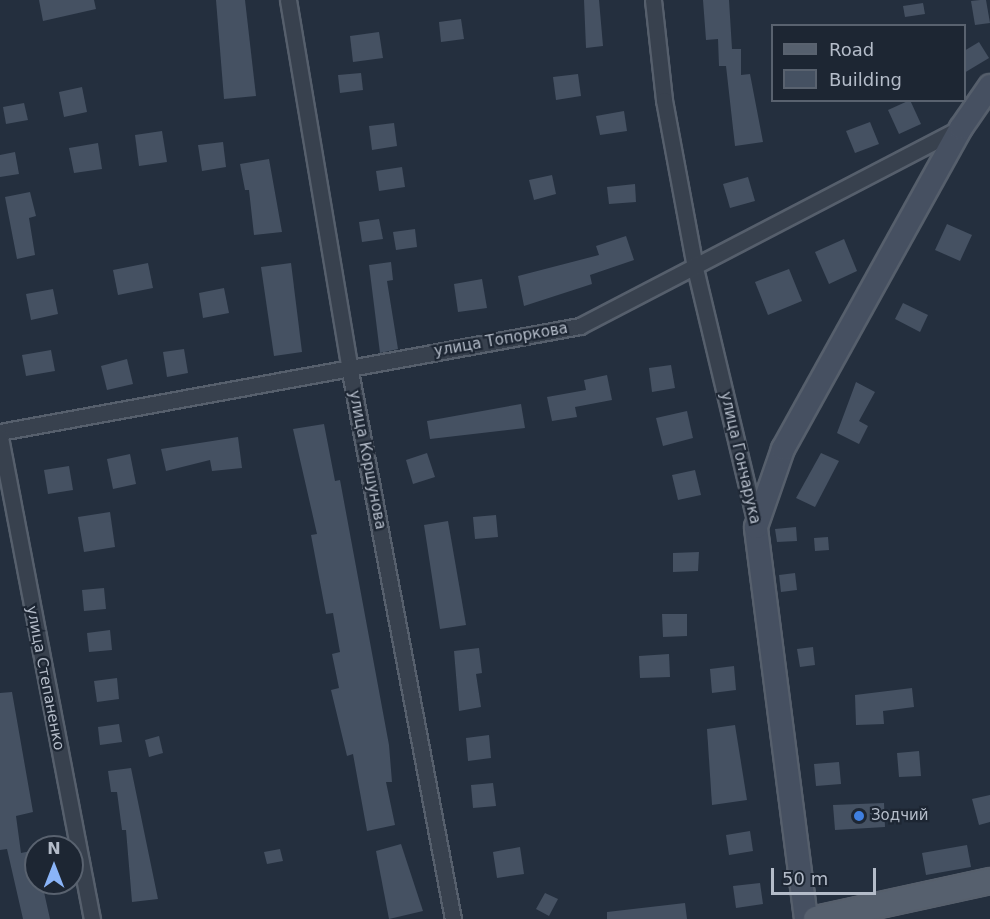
<!DOCTYPE html>
<html>
<head>
<meta charset="utf-8">
<style>
	body { margin:0 }
	#map { position:relative; width:990px; height:919px; overflow:hidden; background:#242f3e; font-family:"DejaVu Sans",sans-serif }
	div>[style] { position:absolute }
	[style*='--x'] { left:calc(var(--x)*1px); top:calc(var(--y)*1px); width:calc(var(--w)*1px); rotate:calc(var(--a)*1deg) }
	.building>* { inset:0; background:#455162 }
	.roads { filter:drop-shadow(2px 0 #565f6c) drop-shadow(-2px 0 #565f6c) drop-shadow(0 2px #565f6c) drop-shadow(0 -2px #565f6c) }
	.street>* { height:15px; margin:-7.5px; padding:0 7.5px; transform-origin:7.5px; border-radius:7.5px; background:#38414e }
	.secondary>* { height:22px; margin:-11px; padding:0 11px; transform-origin:11px; border-radius:11px; background:#465061 }
	.primary>* { height:24px; margin:-12px; padding:0 12px; transform-origin:12px; border-radius:12px; background:#56606e }
	.dots>* { width:16px; height:16px; translate:-50% -50%; box-sizing:border-box; border:3px solid #1d2633; border-radius:50% }
	span { translate:-50% -50%; white-space:nowrap; text-align:center; line-height:1.15; -webkit-text-stroke:4.5px #1d2633; paint-order:stroke }
	.street-label { font-size:15px; color:#b4bcc9 }
	.poi-label { font-size:15px; color:#b4bcc9 }
	.left { translate:0 -50%; text-align:left }
	.legend { position:absolute; left:771px; top:24px; width:195px; height:78px; box-sizing:border-box; background:#1d2633; border:2px solid #59626f; margin:0; padding:8px 10px; list-style:none; font-size:18px; color:#b4bcc9 }
	.legend li { display:flex; align-items:center; gap:12px; height:30px }
	.legend b { width:30px; border:2px solid #59626f }
	.north { position:absolute; left:24px; top:835px; width:60px; height:60px; box-sizing:border-box; background:#1d2633; border:2px solid #59626f; border-radius:50%; rotate:0deg; font-size:16px; font-weight:700; line-height:24px; text-align:center; color:#b4bcc9 }
	.north::after { content:''; display:block; margin:auto; width:21px; height:27px; background:#8ab4f8; clip-path:polygon(50% 0,100% 100%,50% 72%,0 100%) }
	.scale { position:absolute; left:771px; top:868px; width:105px; height:27px; box-sizing:border-box; border:3px solid #b4bcc9; border-top:0; padding-left:8px; font-size:18px; line-height:21px; white-space:nowrap; color:#b4bcc9; -webkit-text-stroke:4px #1d2633; paint-order:stroke }
</style>
</head>
<body>
<div id="map">
	<div class="building">
		<div style="clip-path:polygon(39px 0,94px 0,96px 9px,43px 21px)"></div>
		<div style="clip-path:polygon(216px 0,245px 0,256px 96px,224px 99px)"></div>
		<div style="clip-path:polygon(584px 0,599px 0,603px 46px,586px 48px)"></div>
		<div style="clip-path:polygon(703px 0,729px 0,732px 49px,741px 49px,741px 75px,750px 74px,763px 142px,735px 146px,726px 66px,719px 66px,718px 39px,706px 40px)"></div>
		<div style="clip-path:polygon(980px 0,986px 0,990px 23px,975px 25px,971px 1px)"></div>
		<div style="clip-path:polygon(923px 3px,925px 14px,905px 17px,903px 6px)"></div>
		<div style="clip-path:polygon(461px 19px,464px 39px,441px 42px,439px 22px)"></div>
		<div style="clip-path:polygon(379px 32px,383px 58px,353px 62px,350px 36px)"></div>
		<div style="clip-path:polygon(979px 42px,989px 58px,964px 73px,964px 51px)"></div>
		<div style="clip-path:polygon(361px 73px,363px 90px,340px 93px,338px 75px)"></div>
		<div style="clip-path:polygon(578px 74px,581px 96px,556px 100px,553px 77px)"></div>
		<div style="clip-path:polygon(82px 87px,87px 112px,64px 117px,59px 92px)"></div>
		<div style="clip-path:polygon(910px 100px,921px 124px,899px 134px,888px 110px)"></div>
		<div style="clip-path:polygon(24px 103px,28px 120px,6px 124px,3px 107px)"></div>
		<div style="clip-path:polygon(624px 111px,627px 131px,600px 135px,596px 116px)"></div>
		<div style="clip-path:polygon(870px 122px,879px 144px,855px 153px,846px 131px)"></div>
		<div style="clip-path:polygon(394px 123px,397px 146px,372px 150px,369px 126px)"></div>
		<div style="clip-path:polygon(162px 131px,167px 162px,139px 166px,135px 135px)"></div>
		<div style="clip-path:polygon(223px 142px,226px 167px,202px 171px,198px 145px)"></div>
		<div style="clip-path:polygon(98px 143px,102px 169px,74px 173px,69px 148px)"></div>
		<div style="clip-path:polygon(15px 152px,19px 174px,0 177px,0 155px)"></div>
		<div style="clip-path:polygon(269px 159px,282px 232px,254px 235px,249px 190px,245px 190px,240px 164px)"></div>
		<div style="clip-path:polygon(402px 167px,405px 187px,379px 191px,376px 171px)"></div>
		<div style="clip-path:polygon(552px 175px,556px 194px,534px 200px,529px 180px)"></div>
		<div style="clip-path:polygon(748px 177px,755px 201px,730px 208px,723px 184px)"></div>
		<div style="clip-path:polygon(635px 184px,636px 202px,609px 204px,607px 187px)"></div>
		<div style="clip-path:polygon(30px 192px,36px 216px,29px 218px,35px 255px,17px 259px,5px 197px)"></div>
		<div style="clip-path:polygon(379px 219px,383px 239px,362px 242px,359px 222px)"></div>
		<div style="clip-path:polygon(947px 224px,972px 235px,960px 261px,935px 250px)"></div>
		<div style="clip-path:polygon(415px 229px,417px 247px,396px 250px,393px 232px)"></div>
		<div style="clip-path:polygon(626px 236px,634px 260px,590px 275px,592px 284px,524px 306px,518px 276px,599px 255px,596px 246px)"></div>
		<div style="clip-path:polygon(844px 239px,857px 271px,829px 284px,815px 252px)"></div>
		<div style="clip-path:polygon(391px 262px,393px 280px,387px 281px,398px 349px,380px 353px,369px 265px)"></div>
		<div style="clip-path:polygon(148px 263px,153px 288px,118px 295px,113px 270px)"></div>
		<div style="clip-path:polygon(291px 263px,302px 352px,274px 356px,261px 267px)"></div>
		<div style="clip-path:polygon(789px 269px,802px 301px,768px 315px,755px 282px)"></div>
		<div style="clip-path:polygon(482px 279px,487px 308px,458px 312px,454px 284px)"></div>
		<div style="clip-path:polygon(224px 288px,229px 313px,203px 318px,199px 293px)"></div>
		<div style="clip-path:polygon(53px 289px,58px 314px,31px 320px,26px 294px)"></div>
		<div style="clip-path:polygon(903px 303px,928px 315px,920px 332px,895px 319px)"></div>
		<div style="clip-path:polygon(184px 349px,188px 373px,167px 377px,163px 352px)"></div>
		<div style="clip-path:polygon(51px 350px,55px 371px,26px 376px,22px 355px)"></div>
		<div style="clip-path:polygon(127px 359px,133px 384px,107px 390px,101px 366px)"></div>
		<div style="clip-path:polygon(671px 365px,675px 388px,652px 392px,649px 368px)"></div>
		<div style="clip-path:polygon(607px 375px,612px 400px,575px 407px,577px 417px,552px 421px,547px 397px,586px 390px,584px 380px)"></div>
		<div style="clip-path:polygon(856px 382px,875px 392px,859px 421px,868px 426px,859px 444px,837px 433px)"></div>
		<div style="clip-path:polygon(521px 404px,525px 428px,430px 439px,427px 421px)"></div>
		<div style="clip-path:polygon(687px 411px,693px 438px,663px 446px,656px 418px)"></div>
		<div style="clip-path:polygon(324px 424px,335px 481px,340px 480px,389px 745px,392px 782px,386px 782px,395px 825px,367px 831px,353px 754px,347px 756px,331px 690px,339px 688px,332px 654px,340px 652px,333px 613px,326px 614px,311px 535px,317px 534px,293px 429px)"></div>
		<div style="clip-path:polygon(238px 437px,242px 468px,212px 471px,210px 460px,166px 471px,161px 449px)"></div>
		<div style="clip-path:polygon(427px 453px,435px 477px,413px 484px,406px 460px)"></div>
		<div style="clip-path:polygon(821px 453px,839px 461px,815px 507px,796px 498px)"></div>
		<div style="clip-path:polygon(130px 454px,136px 484px,113px 489px,107px 459px)"></div>
		<div style="clip-path:polygon(69px 466px,73px 490px,48px 494px,44px 470px)"></div>
		<div style="clip-path:polygon(695px 470px,701px 495px,678px 500px,672px 475px)"></div>
		<div style="clip-path:polygon(110px 512px,115px 547px,84px 552px,78px 517px)"></div>
		<div style="clip-path:polygon(496px 515px,498px 537px,475px 539px,473px 517px)"></div>
		<div style="clip-path:polygon(448px 521px,466px 625px,440px 629px,424px 525px)"></div>
		<div style="clip-path:polygon(796px 527px,797px 541px,777px 542px,775px 529px)"></div>
		<div style="clip-path:polygon(828px 537px,829px 550px,815px 551px,814px 538px)"></div>
		<div style="clip-path:polygon(699px 552px,698px 571px,673px 572px,673px 553px)"></div>
		<div style="clip-path:polygon(795px 573px,797px 590px,781px 592px,779px 575px)"></div>
		<div style="clip-path:polygon(104px 588px,106px 609px,84px 611px,82px 590px)"></div>
		<div style="clip-path:polygon(662px 614px,687px 614px,687px 636px,663px 637px)"></div>
		<div style="clip-path:polygon(110px 630px,112px 650px,89px 652px,87px 633px)"></div>
		<div style="clip-path:polygon(813px 647px,815px 665px,800px 667px,797px 649px)"></div>
		<div style="clip-path:polygon(479px 648px,482px 673px,476px 674px,481px 707px,459px 711px,454px 651px)"></div>
		<div style="clip-path:polygon(669px 654px,670px 677px,640px 678px,639px 656px)"></div>
		<div style="clip-path:polygon(734px 666px,736px 690px,712px 693px,710px 669px)"></div>
		<div style="clip-path:polygon(117px 678px,119px 699px,97px 702px,94px 681px)"></div>
		<div style="clip-path:polygon(912px 688px,914px 707px,883px 711px,884px 724px,856px 725px,855px 695px)"></div>
		<div style="clip-path:polygon(12px 692px,33px 812px,16px 816px,21px 853px,36px 850px,36px 883px,42px 883px,50px 919px,23px 919px,7px 849px,0 850px,0 693px)"></div>
		<div style="clip-path:polygon(119px 724px,122px 742px,100px 745px,98px 727px)"></div>
		<div style="clip-path:polygon(735px 725px,747px 800px,712px 805px,707px 729px)"></div>
		<div style="clip-path:polygon(489px 735px,491px 758px,468px 761px,466px 738px)"></div>
		<div style="clip-path:polygon(159px 736px,163px 753px,149px 757px,145px 740px)"></div>
		<div style="clip-path:polygon(919px 751px,921px 776px,899px 777px,897px 753px)"></div>
		<div style="clip-path:polygon(839px 762px,841px 784px,816px 786px,814px 764px)"></div>
		<div style="clip-path:polygon(131px 768px,158px 899px,132px 902px,126px 830px,122px 830px,117px 792px,111px 792px,108px 771px)"></div>
		<div style="clip-path:polygon(493px 783px,496px 806px,473px 808px,471px 785px)"></div>
		<div style="clip-path:polygon(990px 795px,990px 822px,979px 825px,972px 799px)"></div>
		<div style="clip-path:polygon(884px 803px,885px 827px,835px 830px,833px 805px)"></div>
		<div style="clip-path:polygon(750px 831px,753px 851px,729px 855px,726px 835px)"></div>
		<div style="clip-path:polygon(401px 844px,423px 911px,389px 919px,376px 851px)"></div>
		<div style="clip-path:polygon(967px 845px,971px 867px,926px 875px,922px 853px)"></div>
		<div style="clip-path:polygon(520px 847px,524px 874px,497px 878px,493px 852px)"></div>
		<div style="clip-path:polygon(280px 849px,283px 861px,267px 864px,264px 852px)"></div>
		<div style="clip-path:polygon(760px 883px,763px 904px,736px 908px,733px 886px)"></div>
		<div style="clip-path:polygon(545px 893px,558px 899px,549px 916px,536px 909px)"></div>
		<div style="clip-path:polygon(685px 903px,687px 919px,607px 919px,607px 912px)"></div>
	</div>
	<div class="roads">
		<div class="street">
			<div style="--x:288;--y:0;--w:371;--a:80.5"></div>
			<div style="--x:349;--y:366;--w:563;--a:79.35"></div>
			<div style="--x:653;--y:0;--w:101;--a:83.7"></div>
			<div style="--x:664;--y:100;--w:171;--a:79.5"></div>
			<div style="--x:695;--y:268;--w:263;--a:76.6"></div>
			<div style="--x:0;--y:432;--w:590;--a:-10.36"></div>
			<div style="--x:580;--y:326;--w:429;--a:-27.5"></div>
			<div style="--x:0;--y:437;--w:491;--a:79.2"></div>
		</div>
		<div class="secondary">
			<div style="--x:806;--y:919;--w:395;--a:-97.3"></div>
			<div style="--x:756;--y:527;--w:83;--a:-70.9"></div>
			<div style="--x:783;--y:449;--w:367;--a:-61"></div>
			<div style="--x:961;--y:128;--w:51;--a:-55.4"></div>
		</div>
		<div class="primary">
			<div style="--x:816;--y:919;--w:178;--a:-12.3"></div>
		</div>
	</div>
	<div class="dots">
		<div style="left:859px;top:816px;background:#3f7fe0"></div>
	</div>
	<div class="street-label">
		<span style="left:501px;top:340px;rotate:-10deg">улица Топоркова</span>
		<span style="left:740px;top:458px;rotate:77deg">улица Гончарука</span>
		<span style="left:367px;top:460px;rotate:79deg">улица Коршунова</span>
		<span style="left:45px;top:678px;rotate:79deg">улица Степаненко</span>
	</div>
	<div class="poi-label">
		<span class="left" style="left:871px;top:816px">Зодчий</span>
	</div>
	<ul class="legend">
	<li><b style="height:8px;background:#56606e"></b>Road</li>
	<li><b style="height:16px;background:#455162"></b>Building</li>
	</ul>
	<div class="north">N</div>
	<div class="scale">50 m</div>
</div>
</body>
</html>
